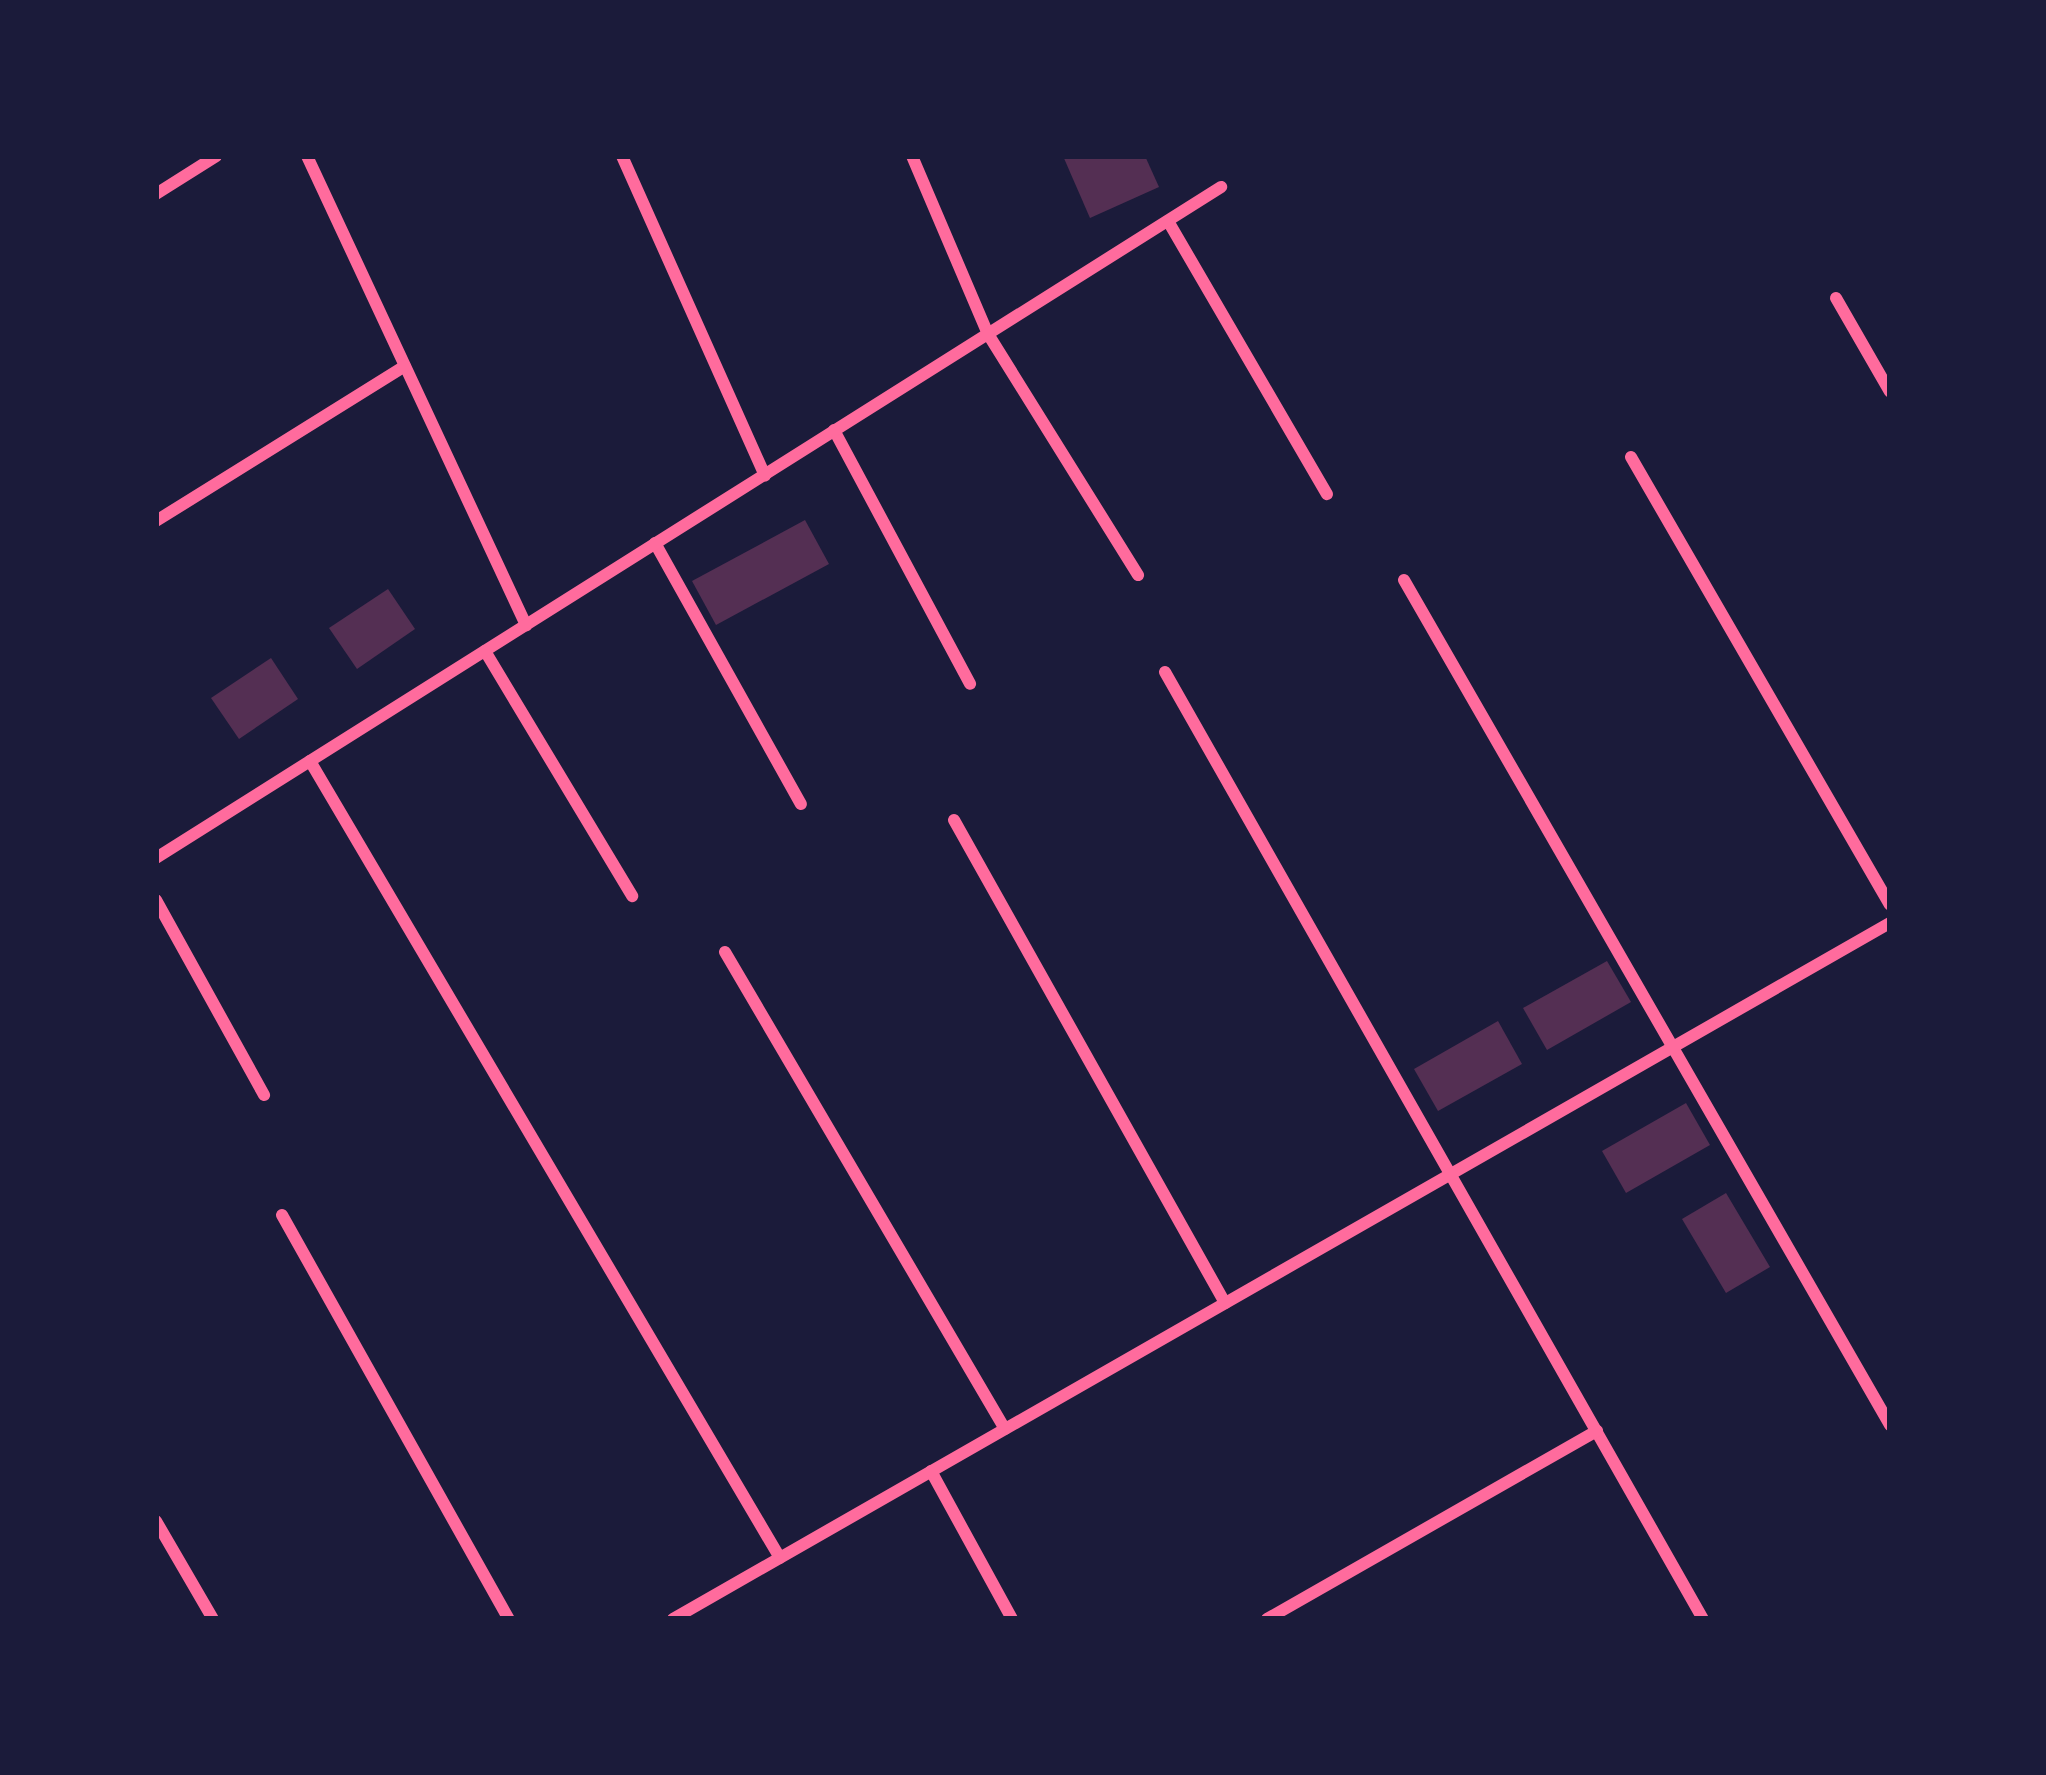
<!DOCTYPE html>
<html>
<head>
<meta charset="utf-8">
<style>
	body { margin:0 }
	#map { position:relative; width:2046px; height:1775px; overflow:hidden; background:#1b1b3a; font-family:"Exo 2",sans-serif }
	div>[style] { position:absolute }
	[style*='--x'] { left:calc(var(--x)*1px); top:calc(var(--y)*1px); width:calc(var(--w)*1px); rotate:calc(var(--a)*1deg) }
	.building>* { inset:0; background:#542f53 }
	.minor>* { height:12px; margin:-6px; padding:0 6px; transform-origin:6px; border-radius:6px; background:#ff6b9d }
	span { translate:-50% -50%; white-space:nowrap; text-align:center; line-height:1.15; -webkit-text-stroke:12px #1b1b3a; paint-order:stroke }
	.frame { position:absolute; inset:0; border:159px solid #1b1b3a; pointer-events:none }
</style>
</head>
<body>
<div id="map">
	<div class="building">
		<div style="clip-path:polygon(1063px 156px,1145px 156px,1159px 187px,1090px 218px)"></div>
		<div style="clip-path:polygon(805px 520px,829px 564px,716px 625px,692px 581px)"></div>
		<div style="clip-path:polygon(388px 589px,415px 629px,357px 669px,329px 628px)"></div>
		<div style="clip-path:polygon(271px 658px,298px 699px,239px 739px,211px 698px)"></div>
		<div style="clip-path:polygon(1607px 961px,1631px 1002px,1547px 1050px,1523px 1008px)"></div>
		<div style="clip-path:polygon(1498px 1021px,1522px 1064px,1438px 1111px,1414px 1069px)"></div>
		<div style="clip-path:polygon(1686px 1103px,1710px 1145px,1626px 1193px,1602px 1151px)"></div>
		<div style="clip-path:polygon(1726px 1193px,1770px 1267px,1726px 1293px,1682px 1219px)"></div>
	</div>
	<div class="minor">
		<div style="--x:307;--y:156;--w:518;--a:64.97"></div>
		<div style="--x:622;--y:156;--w:350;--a:65.9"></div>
		<div style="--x:912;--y:156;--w:194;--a:66.9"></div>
		<div style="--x:988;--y:334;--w:284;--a:58.1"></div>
		<div style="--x:156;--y:194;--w:71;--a:-32.3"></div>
		<div style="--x:1168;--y:221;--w:316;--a:59.8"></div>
		<div style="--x:1836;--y:298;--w:108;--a:60.1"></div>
		<div style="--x:834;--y:430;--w:288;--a:61.8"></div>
		<div style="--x:1631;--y:457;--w:517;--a:59.97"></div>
		<div style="--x:156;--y:521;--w:293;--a:-31.9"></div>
		<div style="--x:655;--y:543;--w:299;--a:60.8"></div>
		<div style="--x:1404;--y:580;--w:975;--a:60.09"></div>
		<div style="--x:485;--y:651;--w:286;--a:59"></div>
		<div style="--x:1165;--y:672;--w:1089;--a:60.4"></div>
		<div style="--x:310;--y:761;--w:925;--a:59.47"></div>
		<div style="--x:954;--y:820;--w:554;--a:60.7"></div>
		<div style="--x:156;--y:858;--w:1259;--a:-32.21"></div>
		<div style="--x:156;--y:900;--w:223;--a:61"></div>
		<div style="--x:725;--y:952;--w:553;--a:59.59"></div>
		<div style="--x:282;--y:1215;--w:463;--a:60.7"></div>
		<div style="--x:931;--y:1471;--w:169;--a:61.3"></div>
		<div style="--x:156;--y:1521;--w:113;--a:59.8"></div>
		<div style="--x:673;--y:1619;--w:1402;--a:-29.77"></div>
		<div style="--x:1267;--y:1619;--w:380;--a:-29.7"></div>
	</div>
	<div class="frame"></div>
</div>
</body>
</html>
